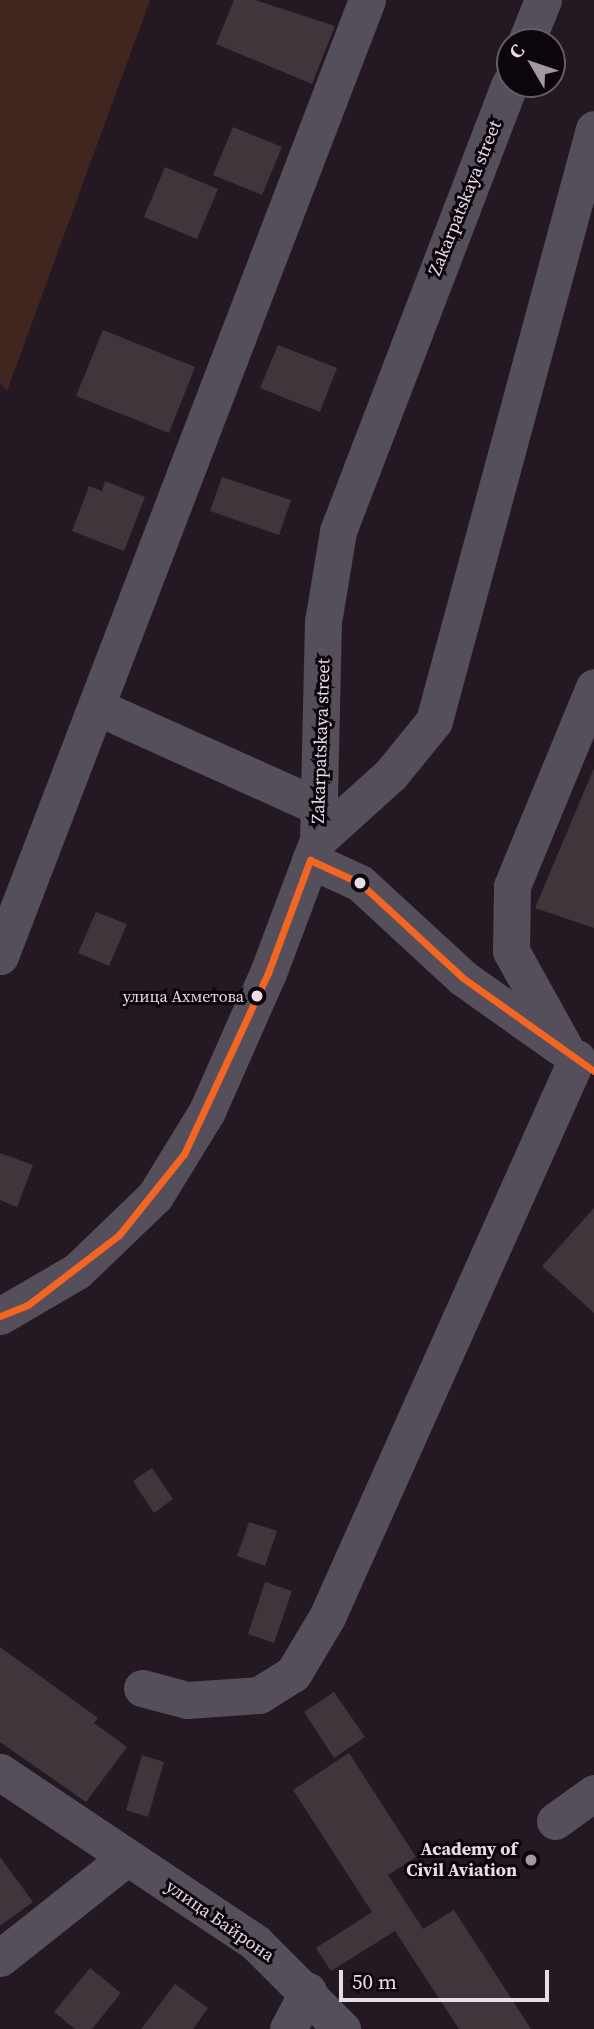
<!DOCTYPE html>
<html>
<head>
<meta charset="utf-8">
<style>
	body { margin:0 }
	#map { position:relative; width:594px; height:2029px; overflow:hidden; background:#241922; font-family:"Source Serif 4",serif }
	div>[style] { position:absolute }
	[style*='--x'] { left:calc(var(--x)*1px); top:calc(var(--y)*1px); width:calc(var(--w)*1px); rotate:calc(var(--a)*1deg) }
	.green>* { inset:0; background:#412620 }
	.building>* { inset:0; background:#40353b }
	.minor>* { height:37px; margin:-18.5px; padding:0 18.5px; transform-origin:18.5px; border-radius:18.5px; background:#544f5a }
	.bus-1>* { height:7px; margin:-3.5px; padding:0 3.5px; transform-origin:3.5px; border-radius:3.5px; background:#f26522 }
	.dots>* { width:19px; height:19px; translate:-50% -50%; box-sizing:border-box; border:4px solid #0c050b; border-radius:50% }
	span { translate:-50% -50%; white-space:nowrap; text-align:center; line-height:1.15; -webkit-text-stroke:6px #0c050b; paint-order:stroke }
	.bus-label { font-size:16px; color:#eadbe7 }
	.right { translate:-100% -50%; text-align:right }
	.street-label { font-size:18px; color:#eadbe7 }
	.poi-label { font-size:18px; color:#eadbe7; font-weight:700 }
	.north { position:absolute; left:496px; top:28px; width:70px; height:70px; box-sizing:border-box; background:#0c050b; border:2px solid #655b63; border-radius:50%; rotate:309deg; font-size:19px; font-weight:700; line-height:28px; text-align:center; color:#eadbe7 }
	.north::after { content:''; display:block; margin:auto; width:24px; height:32px; background:#a597a2; clip-path:polygon(50% 0,100% 100%,50% 72%,0 100%) }
	.scale { position:absolute; left:339px; top:1970px; width:210px; height:32px; box-sizing:border-box; border:4px solid #eadbe7; border-top:0; padding-left:9px; font-size:21px; line-height:24px; white-space:nowrap; color:#eadbe7; -webkit-text-stroke:5px #0c050b; paint-order:stroke }
</style>
</head>
<body>
<div id="map">
	<div class="green">
		<div style="clip-path:polygon(0 0,150px 0,7px 391px,0 383px)"></div>
	</div>
	<div class="building">
		<div style="clip-path:polygon(234px 0,255px 0,335px 26px,312px 84px,216px 44px)"></div>
		<div style="clip-path:polygon(233px 127px,282px 147px,262px 195px,213px 175px)"></div>
		<div style="clip-path:polygon(165px 167px,218px 189px,197px 239px,144px 217px)"></div>
		<div style="clip-path:polygon(103px 330px,195px 367px,169px 433px,76px 396px)"></div>
		<div style="clip-path:polygon(278px 345px,337px 368px,320px 412px,260px 388px)"></div>
		<div style="clip-path:polygon(222px 477px,291px 500px,279px 535px,210px 511px)"></div>
		<div style="clip-path:polygon(105px 481px,145px 497px,124px 551px,72px 531px,89px 486px,102px 491px)"></div>
		<div style="clip-path:polygon(594px 768px,594px 928px,535px 908px)"></div>
		<div style="clip-path:polygon(96px 912px,127px 924px,109px 966px,78px 953px)"></div>
		<div style="clip-path:polygon(0 1153px,33px 1165px,17px 1207px,0 1200px)"></div>
		<div style="clip-path:polygon(594px 1208px,594px 1313px,542px 1266px)"></div>
		<div style="clip-path:polygon(152px 1468px,173px 1499px,154px 1513px,133px 1481px)"></div>
		<div style="clip-path:polygon(249px 1522px,277px 1531px,265px 1566px,237px 1556px)"></div>
		<div style="clip-path:polygon(265px 1582px,292px 1591px,274px 1643px,248px 1634px)"></div>
		<div style="clip-path:polygon(0 1647px,98px 1718px,94px 1723px,127px 1747px,86px 1802px,0 1742px)"></div>
		<div style="clip-path:polygon(334px 1692px,365px 1737px,334px 1758px,304px 1712px)"></div>
		<div style="clip-path:polygon(349px 1753px,416px 1857px,388px 1875px,423px 1929px,454px 1910px,531px 2029px,459px 2029px,395px 1931px,331px 1971px,316px 1948px,372px 1912px,293px 1790px)"></div>
		<div style="clip-path:polygon(142px 1755px,164px 1762px,148px 1817px,126px 1810px)"></div>
		<div style="clip-path:polygon(0 1857px,33px 1902px,0 1926px)"></div>
		<div style="clip-path:polygon(90px 1968px,121px 1993px,92px 2029px,75px 2029px,54px 2012px)"></div>
		<div style="clip-path:polygon(175px 1984px,208px 2008px,193px 2029px,141px 2029px)"></div>
	</div>
	<div class="minor">
		<div style="--x:526;--y:42;--w:45;--a:-68"></div>
		<div style="--x:97;--y:707;--w:244;--a:24.2"></div>
		<div style="--x:318;--y:840;--w:98;--a:-42.1"></div>
		<div style="--x:391;--y:774;--w:68;--a:-50.9"></div>
		<div style="--x:434;--y:721;--w:613;--a:-74.88"></div>
		<div style="--x:310;--y:860;--w:55;--a:24.7"></div>
		<div style="--x:360;--y:883;--w:140;--a:42.7"></div>
		<div style="--x:463;--y:978;--w:118;--a:35.3"></div>
		<div style="--x:0;--y:956;--w:1024;--a:-69"></div>
		<div style="--x:567;--y:1052;--w:115;--a:-119"></div>
		<div style="--x:511;--y:951;--w:65;--a:-89.1"></div>
		<div style="--x:512;--y:886;--w:215;--a:-67.6"></div>
		<div style="--x:0;--y:1316;--w:89;--a:-30.3"></div>
		<div style="--x:77;--y:1271;--w:108;--a:-43.9"></div>
		<div style="--x:155;--y:1196;--w:100;--a:-58.5"></div>
		<div style="--x:207;--y:1111;--w:151;--a:-66.2"></div>
		<div style="--x:268;--y:973;--w:142;--a:-69.4"></div>
		<div style="--x:318;--y:840;--w:218;--a:-88.7"></div>
		<div style="--x:323;--y:622;--w:92;--a:-80.6"></div>
		<div style="--x:338;--y:531;--w:479;--a:-69"></div>
		<div style="--x:142;--y:1688;--w:47;--a:14.9"></div>
		<div style="--x:187;--y:1700;--w:72;--a:-4"></div>
		<div style="--x:259;--y:1695;--w:40;--a:-32"></div>
		<div style="--x:293;--y:1674;--w:66;--a:-59.2"></div>
		<div style="--x:327;--y:1617;--w:612;--a:-65.9"></div>
		<div style="--x:0;--y:1772;--w:308;--a:33.7"></div>
		<div style="--x:256;--y:1943;--w:122;--a:45"></div>
		<div style="--x:555;--y:1821;--w:48;--a:-35.7"></div>
		<div style="--x:0;--y:1958;--w:161;--a:-38.4"></div>
		<div style="--x:288;--y:2029;--w:43;--a:-62.2"></div>
	</div>
	<div class="bus-1">
		<div style="--x:0;--y:1316;--w:31;--a:-22"></div>
		<div style="--x:29;--y:1304;--w:113;--a:-37.5"></div>
		<div style="--x:119;--y:1235;--w:104;--a:-51.3"></div>
		<div style="--x:184;--y:1154;--w:200;--a:-65.1"></div>
		<div style="--x:268;--y:973;--w:121;--a:-69.6"></div>
		<div style="--x:310;--y:860;--w:55;--a:24.7"></div>
		<div style="--x:360;--y:883;--w:140;--a:42.7"></div>
		<div style="--x:463;--y:978;--w:161;--a:35.4"></div>
	</div>
	<div class="dots">
		<div style="left:360px;top:883px;background:#eadbe7"></div>
		<div style="left:257px;top:996px;background:#eadbe7"></div>
		<div style="left:531px;top:1860px;background:#a597a2"></div>
	</div>
	<div class="bus-label">
		<span class="right" style="left:244px;top:996px">улица Ахметова</span>
	</div>
	<div class="street-label">
		<span style="left:465px;top:198px;rotate:-68deg">Zakarpatskaya street</span>
		<span style="left:321px;top:741px;rotate:-88deg">Zakarpatskaya street</span>
		<span style="left:220px;top:1921px;rotate:35deg">улица Байрона</span>
	</div>
	<div class="poi-label">
		<span class="right" style="left:517px;top:1860px">Academy of<br>Civil Aviation</span>
	</div>
	<div class="north">С</div>
	<div class="scale">50 m</div>
</div>
</body>
</html>
